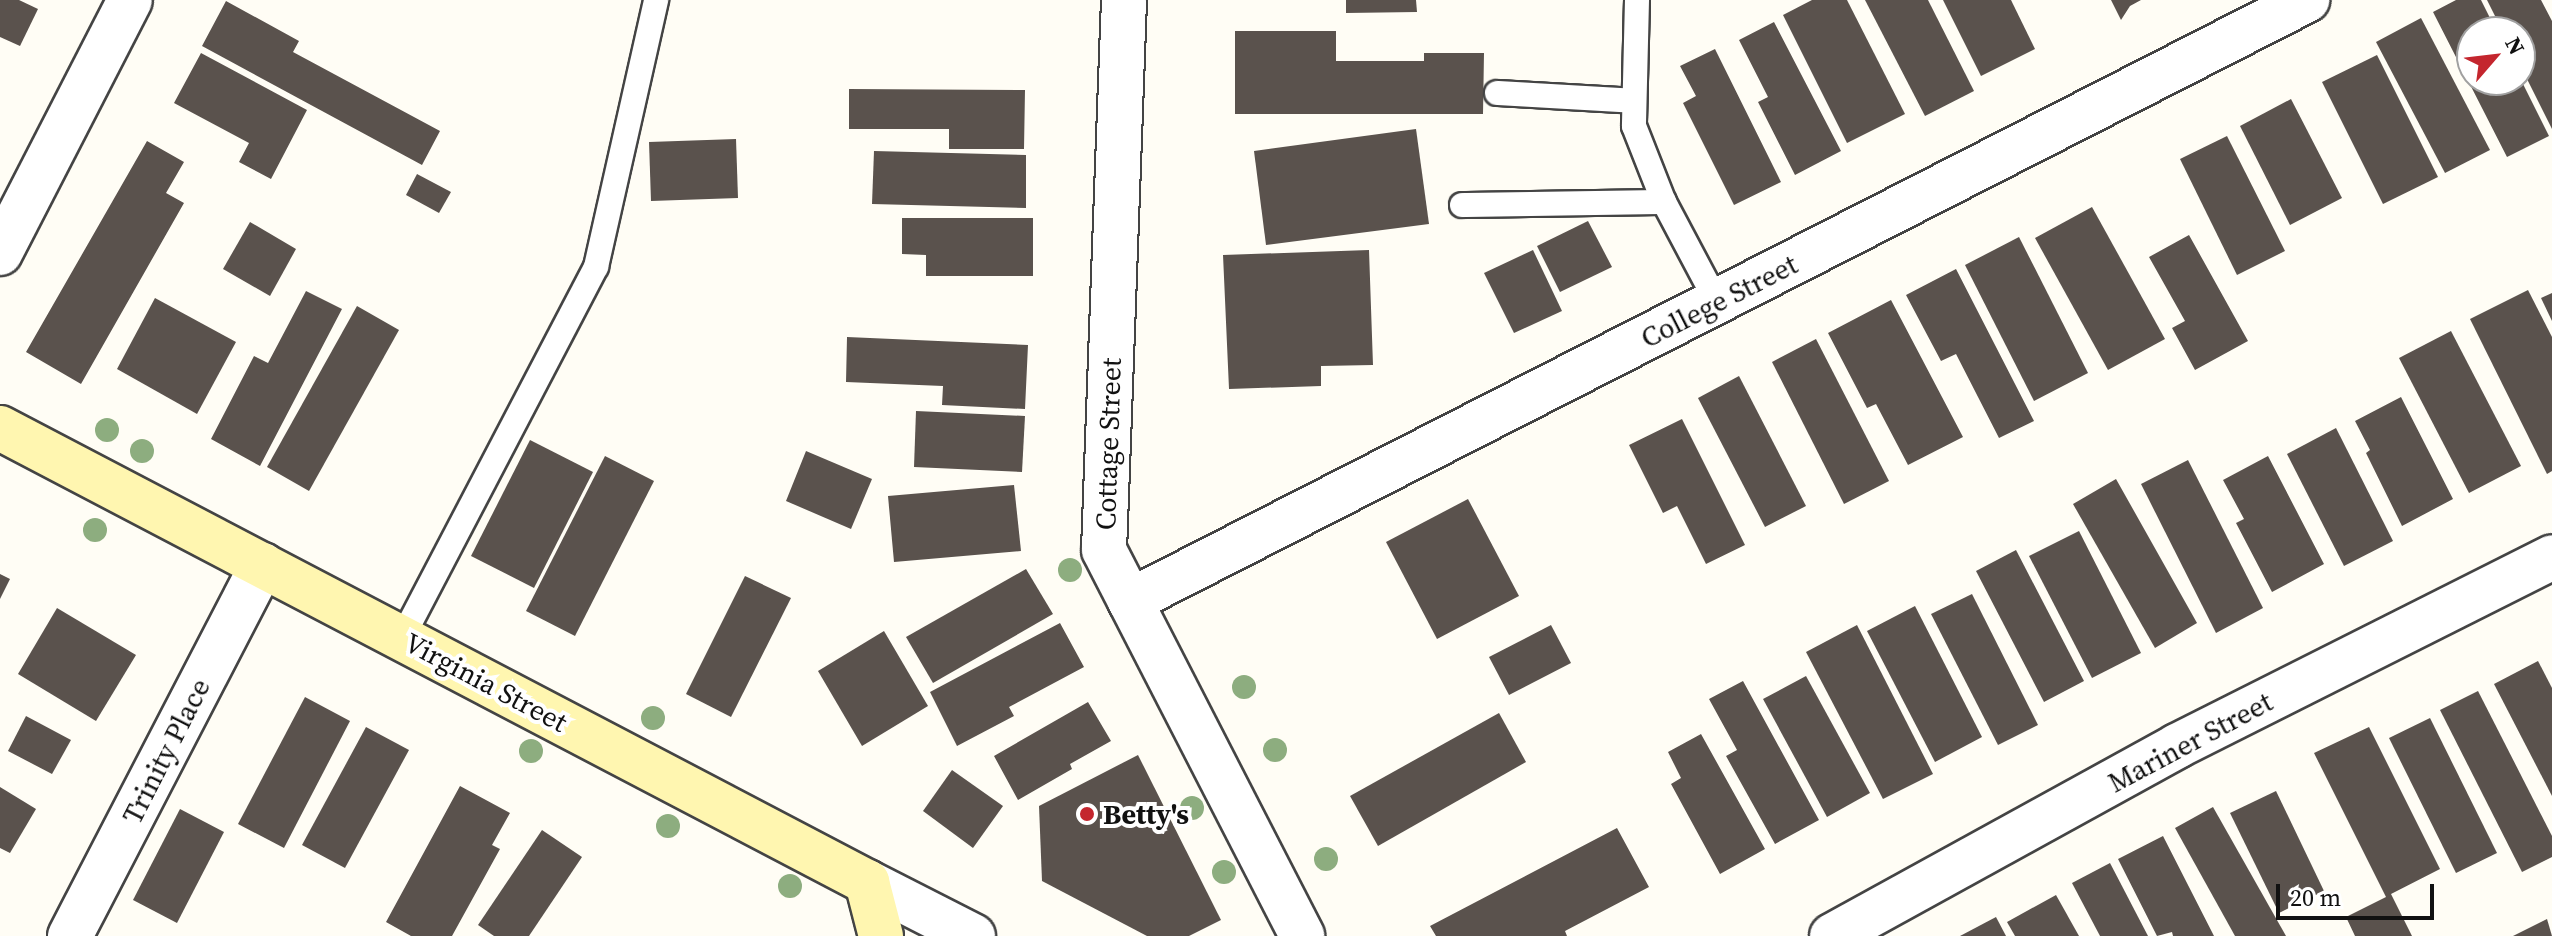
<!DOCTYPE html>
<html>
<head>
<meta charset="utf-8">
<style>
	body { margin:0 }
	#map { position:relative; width:2552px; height:936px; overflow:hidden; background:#fffdf5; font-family:"Source Serif 4",serif }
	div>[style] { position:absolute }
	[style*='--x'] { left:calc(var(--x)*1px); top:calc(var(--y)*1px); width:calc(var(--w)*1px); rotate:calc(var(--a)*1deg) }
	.building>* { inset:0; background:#5a524d }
	.roads { filter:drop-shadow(2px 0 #444) drop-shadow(-2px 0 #444) drop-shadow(0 2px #444) drop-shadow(0 -2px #444) }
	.service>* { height:24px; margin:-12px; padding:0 12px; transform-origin:12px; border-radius:12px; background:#fff }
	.minor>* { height:44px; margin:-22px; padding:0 22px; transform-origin:22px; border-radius:22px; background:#fff }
	.secondary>* { height:44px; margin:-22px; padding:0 22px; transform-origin:22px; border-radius:22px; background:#fff6b0 }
	.trees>* { width:24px; height:24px; margin:-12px; border-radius:50%; background:#8dad7f }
	.dots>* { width:22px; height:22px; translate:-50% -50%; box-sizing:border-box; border:4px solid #fff; border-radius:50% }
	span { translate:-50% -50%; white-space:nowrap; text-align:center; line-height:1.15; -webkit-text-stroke:8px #fff; paint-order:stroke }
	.street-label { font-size:28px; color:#111 }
	.poi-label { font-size:28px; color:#111; font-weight:700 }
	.left { translate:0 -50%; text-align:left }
	.north { position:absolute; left:2456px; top:16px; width:80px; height:80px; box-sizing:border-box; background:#fff; border:2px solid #a0a0a0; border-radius:50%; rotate:62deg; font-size:22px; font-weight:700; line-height:32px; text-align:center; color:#111 }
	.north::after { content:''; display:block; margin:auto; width:28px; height:36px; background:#c4262e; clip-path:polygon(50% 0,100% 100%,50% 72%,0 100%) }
	.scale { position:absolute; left:2276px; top:884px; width:158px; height:36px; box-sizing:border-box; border:4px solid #111; border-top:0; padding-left:10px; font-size:24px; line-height:28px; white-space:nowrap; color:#111; -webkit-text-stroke:6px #fff; paint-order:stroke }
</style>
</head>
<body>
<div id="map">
	<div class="building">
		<div style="clip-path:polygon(0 0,19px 0,38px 9px,20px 46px,0 37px)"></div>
		<div style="clip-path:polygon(1346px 0,1416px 0,1417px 12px,1346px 13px)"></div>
		<div style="clip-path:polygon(1812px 0,1847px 0,1905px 114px,1847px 143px,1783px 15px)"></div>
		<div style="clip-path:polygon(1865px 0,1928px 0,1974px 91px,1925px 116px)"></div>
		<div style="clip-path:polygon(1943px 0,2011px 0,2035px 49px,1981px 76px)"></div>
		<div style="clip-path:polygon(2111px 0,2141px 0,2130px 6px,2121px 20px)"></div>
		<div style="clip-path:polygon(2456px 0,2481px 0,2497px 32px,2472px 32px,2472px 80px,2521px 80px,2549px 136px,2507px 157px,2433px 12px)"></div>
		<div style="clip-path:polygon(2487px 0,2541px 0,2552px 21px,2552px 129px,2520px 65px,2520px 32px,2503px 32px)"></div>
		<div style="clip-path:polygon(226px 1px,299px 41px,293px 52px,440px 131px,422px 165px,202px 46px)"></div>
		<div style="clip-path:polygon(2421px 18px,2490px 150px,2445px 173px,2376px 42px)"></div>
		<div style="clip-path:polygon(1774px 22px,1841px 151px,1795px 175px,1758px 102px,1768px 97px,1739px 40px)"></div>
		<div style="clip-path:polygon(1235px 31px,1336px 31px,1336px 61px,1424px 61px,1424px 53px,1484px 53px,1483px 114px,1235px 114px)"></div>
		<div style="clip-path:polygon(1715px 49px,1781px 182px,1734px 205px,1683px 103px,1696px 96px,1680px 66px)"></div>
		<div style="clip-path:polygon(201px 53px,307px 110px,271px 179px,239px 162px,249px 143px,174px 103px)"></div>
		<div style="clip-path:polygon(2377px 55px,2438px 177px,2383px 204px,2322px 82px)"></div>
		<div style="clip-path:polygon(849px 89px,1025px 90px,1024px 149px,949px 149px,949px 129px,849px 129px)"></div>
		<div style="clip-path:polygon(2291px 99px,2342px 198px,2290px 225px,2240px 126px)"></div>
		<div style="clip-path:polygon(1416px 129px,1429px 224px,1266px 245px,1254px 151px)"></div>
		<div style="clip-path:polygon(2227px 136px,2285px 251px,2237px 275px,2180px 159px)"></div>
		<div style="clip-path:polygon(736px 139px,738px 198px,651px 201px,649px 142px)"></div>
		<div style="clip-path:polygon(147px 141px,184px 162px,166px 193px,184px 203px,81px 384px,26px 352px)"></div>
		<div style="clip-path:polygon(874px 151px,1026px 155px,1026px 208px,872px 204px)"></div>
		<div style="clip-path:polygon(417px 174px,451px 192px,439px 213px,406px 195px)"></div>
		<div style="clip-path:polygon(2092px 207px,2165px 339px,2108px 370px,2035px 238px)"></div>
		<div style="clip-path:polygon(902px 218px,1033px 218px,1033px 276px,926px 276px,926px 255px,902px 254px)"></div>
		<div style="clip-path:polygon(1588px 221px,1612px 267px,1560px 292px,1537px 246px)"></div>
		<div style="clip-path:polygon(250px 222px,296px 249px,270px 296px,223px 269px)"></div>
		<div style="clip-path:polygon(2189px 235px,2248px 341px,2195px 370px,2172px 328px,2185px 321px,2149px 257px)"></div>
		<div style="clip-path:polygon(2019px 237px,2088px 373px,2034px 401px,1965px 265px)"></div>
		<div style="clip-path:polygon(1369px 250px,1373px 365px,1321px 366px,1321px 386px,1229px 389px,1223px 255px)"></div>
		<div style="clip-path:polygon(1533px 250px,1562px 311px,1514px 333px,1484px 273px)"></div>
		<div style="clip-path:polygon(1956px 269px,2034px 421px,1999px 438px,1956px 354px,1941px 361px,1906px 295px)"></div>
		<div style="clip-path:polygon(2528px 290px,2552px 337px,2552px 471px,2547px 474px,2470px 319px)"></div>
		<div style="clip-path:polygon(306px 291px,342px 309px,260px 466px,211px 439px,254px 356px,268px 363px)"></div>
		<div style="clip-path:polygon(2552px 293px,2552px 321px,2541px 298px)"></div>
		<div style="clip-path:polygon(155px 298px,236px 342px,197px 414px,117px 369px)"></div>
		<div style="clip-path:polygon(1891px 300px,1963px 437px,1908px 465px,1876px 404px,1867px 408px,1828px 333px)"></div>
		<div style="clip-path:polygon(357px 306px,399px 330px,309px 491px,267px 467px)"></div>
		<div style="clip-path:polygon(2451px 331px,2521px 466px,2469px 493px,2399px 358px)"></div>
		<div style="clip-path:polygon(847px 337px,1028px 345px,1025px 409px,942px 405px,943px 386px,846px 382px)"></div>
		<div style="clip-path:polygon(1816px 339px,1889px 481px,1844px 504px,1772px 362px)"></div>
		<div style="clip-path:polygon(1739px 376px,1806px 506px,1765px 527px,1698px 398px)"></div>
		<div style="clip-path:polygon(2401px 397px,2453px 499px,2402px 526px,2366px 453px,2370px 450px,2355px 421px)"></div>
		<div style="clip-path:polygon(916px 411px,1025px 416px,1022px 472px,914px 467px)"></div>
		<div style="clip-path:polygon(1682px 419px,1745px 545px,1706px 564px,1677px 506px,1663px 513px,1629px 445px)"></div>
		<div style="clip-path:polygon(2336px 428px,2393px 541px,2344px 566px,2287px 454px)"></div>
		<div style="clip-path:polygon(530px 440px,593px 472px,534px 588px,471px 556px)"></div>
		<div style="clip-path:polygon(806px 451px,872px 479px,851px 529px,786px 501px)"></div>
		<div style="clip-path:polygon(605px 456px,654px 481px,575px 636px,526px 611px)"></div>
		<div style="clip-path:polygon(2268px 456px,2324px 564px,2272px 592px,2236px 523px,2244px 519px,2223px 480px)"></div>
		<div style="clip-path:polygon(2188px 460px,2263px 608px,2216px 633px,2141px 484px)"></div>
		<div style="clip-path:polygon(2116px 479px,2197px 623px,2155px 648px,2073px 504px)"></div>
		<div style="clip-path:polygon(1014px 485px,1021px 551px,894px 562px,888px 496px)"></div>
		<div style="clip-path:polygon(1468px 499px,1519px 596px,1437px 639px,1386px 542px)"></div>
		<div style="clip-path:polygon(2079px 531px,2141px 653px,2092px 678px,2029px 556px)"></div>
		<div style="clip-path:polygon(2016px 550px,2084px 681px,2044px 702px,1976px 571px)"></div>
		<div style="clip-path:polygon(1026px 569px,1053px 614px,933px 683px,906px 637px)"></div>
		<div style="clip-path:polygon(0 574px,10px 579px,0 599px)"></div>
		<div style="clip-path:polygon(745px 576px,791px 598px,731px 717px,686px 694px)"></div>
		<div style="clip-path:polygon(1972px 594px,2038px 725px,1998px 745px,1931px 614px)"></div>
		<div style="clip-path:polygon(1915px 606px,1982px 737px,1935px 762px,1867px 631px)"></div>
		<div style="clip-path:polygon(57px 608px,136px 655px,96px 721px,18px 674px)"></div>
		<div style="clip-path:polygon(1060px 623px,1084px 667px,1009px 707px,1014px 716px,957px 746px,930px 692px)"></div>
		<div style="clip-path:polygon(1551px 625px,1571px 663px,1509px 695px,1489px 657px)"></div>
		<div style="clip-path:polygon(1857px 625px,1933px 774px,1883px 799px,1806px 652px)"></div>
		<div style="clip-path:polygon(884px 631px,928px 706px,862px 746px,818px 671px)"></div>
		<div style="clip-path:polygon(2538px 661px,2552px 688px,2552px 796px,2494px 684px)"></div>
		<div style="clip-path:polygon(1806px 676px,1870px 793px,1827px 817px,1763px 699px)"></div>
		<div style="clip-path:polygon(1743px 681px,1819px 820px,1775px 844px,1726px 756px,1737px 750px,1709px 699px)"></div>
		<div style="clip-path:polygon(2478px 691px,2552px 836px,2552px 857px,2522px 872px,2440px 710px)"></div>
		<div style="clip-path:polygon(305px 697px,350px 721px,284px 848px,238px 824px)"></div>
		<div style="clip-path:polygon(1088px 702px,1111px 741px,1070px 764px,1072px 769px,1018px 800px,994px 756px)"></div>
		<div style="clip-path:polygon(1499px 713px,1526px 762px,1378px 846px,1350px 796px)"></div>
		<div style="clip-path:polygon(26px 716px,71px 740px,52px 774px,8px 751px)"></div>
		<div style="clip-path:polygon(2430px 718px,2497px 853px,2456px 873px,2389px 738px)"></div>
		<div style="clip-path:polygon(366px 727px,409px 750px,345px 868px,302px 845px)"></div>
		<div style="clip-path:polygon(2369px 727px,2440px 869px,2391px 894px,2412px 936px,2355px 936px,2346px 917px,2386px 897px,2314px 753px)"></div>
		<div style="clip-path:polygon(1701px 734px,1765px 849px,1720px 874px,1671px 784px,1681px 778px,1668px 752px)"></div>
		<div style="clip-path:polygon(1138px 755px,1221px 920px,1189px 936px,1147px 936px,1042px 881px,1039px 806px)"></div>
		<div style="clip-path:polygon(952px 770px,1003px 806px,973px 848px,923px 811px)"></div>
		<div style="clip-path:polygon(460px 786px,510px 813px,492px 845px,500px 849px,452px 936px,411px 936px,386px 922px)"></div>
		<div style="clip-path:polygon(0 787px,36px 809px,10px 853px,0 848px)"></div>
		<div style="clip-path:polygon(2276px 791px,2324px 891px,2279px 913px,2230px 813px)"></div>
		<div style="clip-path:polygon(2213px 807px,2286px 936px,2235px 936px,2175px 828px)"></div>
		<div style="clip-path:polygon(180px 809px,224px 832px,177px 923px,133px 900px)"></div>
		<div style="clip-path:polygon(1617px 828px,1649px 887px,1565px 931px,1567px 936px,1436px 936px,1430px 926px)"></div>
		<div style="clip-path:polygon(542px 830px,582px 857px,529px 936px,494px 936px,478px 925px)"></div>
		<div style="clip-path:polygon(2163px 836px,2214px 936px,2173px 936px,2172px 932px,2157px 936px,2118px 859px)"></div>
		<div style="clip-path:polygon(2110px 863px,2148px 936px,2100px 936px,2072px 883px)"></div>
		<div style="clip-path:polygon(2056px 895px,2079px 936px,2015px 936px,2007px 922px)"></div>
		<div style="clip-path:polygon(1996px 917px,2006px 936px,1960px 936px)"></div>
		<div style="clip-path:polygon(2547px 919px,2552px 936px,2513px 936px)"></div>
	</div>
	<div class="roads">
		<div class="service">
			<div style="--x:1637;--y:0;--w:126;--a:91.4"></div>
			<div style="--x:1634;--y:126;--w:82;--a:68.5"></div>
			<div style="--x:1664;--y:202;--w:113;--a:62.1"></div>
			<div style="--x:1497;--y:93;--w:137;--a:3.3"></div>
			<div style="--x:1462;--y:205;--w:202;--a:-0.9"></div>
			<div style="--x:402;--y:638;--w:419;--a:-62.4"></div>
			<div style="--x:596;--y:267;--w:274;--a:-77.3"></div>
		</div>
		<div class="minor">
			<div style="--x:1124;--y:0;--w:550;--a:92.08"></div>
			<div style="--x:1104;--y:550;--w:434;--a:62.8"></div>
			<div style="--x:0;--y:253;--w:284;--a:-62.8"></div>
			<div style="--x:1130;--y:601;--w:1322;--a:-27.05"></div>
			<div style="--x:867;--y:882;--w:119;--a:27"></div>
			<div style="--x:70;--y:936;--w:418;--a:-62.6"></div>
			<div style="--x:1832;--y:936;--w:394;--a:-28.8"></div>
			<div style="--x:2177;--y:746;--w:420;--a:-26.7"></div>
		</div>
		<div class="secondary">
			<div style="--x:0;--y:428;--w:979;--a:27.64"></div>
			<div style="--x:867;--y:882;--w:56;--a:75.5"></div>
		</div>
	</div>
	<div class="trees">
		<div style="left:107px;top:430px"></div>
		<div style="left:142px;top:451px"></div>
		<div style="left:95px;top:530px"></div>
		<div style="left:1070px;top:570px"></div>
		<div style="left:1244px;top:687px"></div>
		<div style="left:653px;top:718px"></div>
		<div style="left:1275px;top:750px"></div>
		<div style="left:531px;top:751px"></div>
		<div style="left:1192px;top:808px"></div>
		<div style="left:668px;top:826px"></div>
		<div style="left:1326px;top:859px"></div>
		<div style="left:1224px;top:872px"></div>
		<div style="left:790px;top:886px"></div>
	</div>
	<div class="dots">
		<div style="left:1087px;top:814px;background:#c4262e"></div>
	</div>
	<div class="street-label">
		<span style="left:1719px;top:301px;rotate:-27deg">College Street</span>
		<span style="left:1108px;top:444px;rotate:-88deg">Cottage Street</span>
		<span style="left:486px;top:682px;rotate:28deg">Virginia Street</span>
		<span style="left:2190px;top:742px;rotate:-28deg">Mariner Street</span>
		<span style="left:166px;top:751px;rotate:-63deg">Trinity Place</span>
	</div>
	<div class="poi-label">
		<span class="left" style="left:1103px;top:814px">Betty's</span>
	</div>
	<div class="north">N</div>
	<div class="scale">20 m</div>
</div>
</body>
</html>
